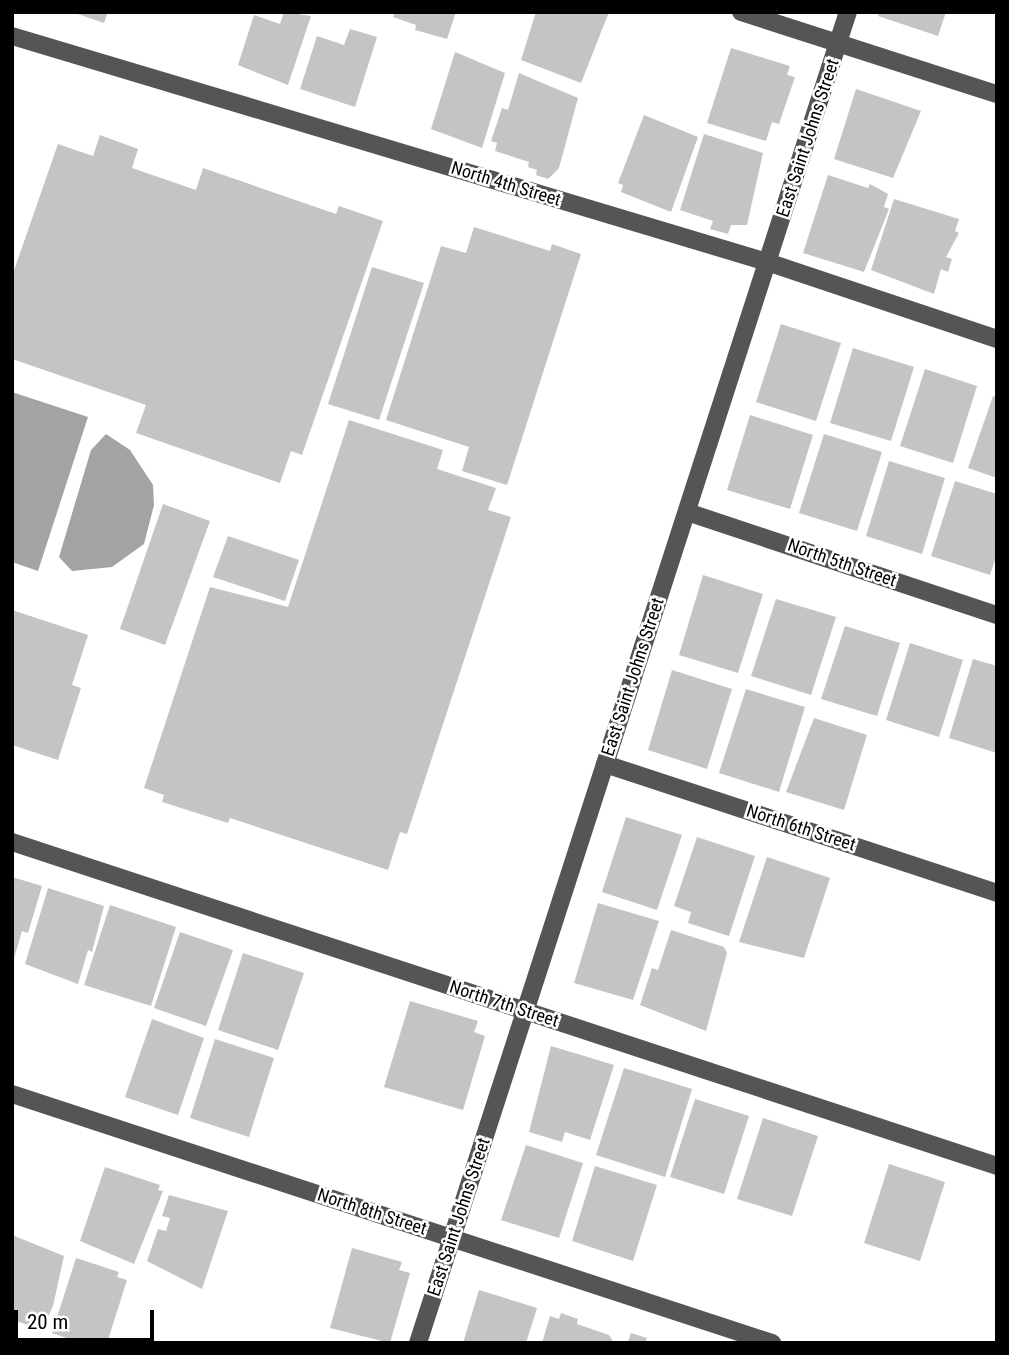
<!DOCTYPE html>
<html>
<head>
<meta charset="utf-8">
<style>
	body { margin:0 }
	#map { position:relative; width:1009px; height:1355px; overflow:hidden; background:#fff; font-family:"Roboto Condensed",sans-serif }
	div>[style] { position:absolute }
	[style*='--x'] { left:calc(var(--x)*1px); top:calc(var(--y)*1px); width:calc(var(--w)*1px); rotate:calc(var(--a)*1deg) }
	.water>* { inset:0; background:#a3a3a3 }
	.building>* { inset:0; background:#c4c4c4 }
	.minor>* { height:18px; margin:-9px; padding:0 9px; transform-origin:9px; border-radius:9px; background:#555 }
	span { translate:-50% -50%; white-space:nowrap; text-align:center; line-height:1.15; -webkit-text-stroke:5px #fff; paint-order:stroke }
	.street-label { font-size:18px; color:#000 }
	.frame { position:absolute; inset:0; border:14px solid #000; pointer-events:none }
	.scale { position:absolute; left:14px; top:1310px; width:140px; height:32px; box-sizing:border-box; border:4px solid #000; border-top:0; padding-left:9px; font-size:21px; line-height:24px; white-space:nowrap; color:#000; -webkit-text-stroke:5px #fff; paint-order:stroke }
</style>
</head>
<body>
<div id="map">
	<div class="water">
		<div style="clip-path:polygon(12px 392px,88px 417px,38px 571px,12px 562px)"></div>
		<div style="clip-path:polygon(106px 434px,130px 450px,153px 485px,154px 505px,144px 544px,112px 567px,72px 571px,59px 557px,91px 450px)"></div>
	</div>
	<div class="building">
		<div style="clip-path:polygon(72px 12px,108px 12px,104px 23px)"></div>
		<div style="clip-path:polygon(284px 12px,311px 16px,288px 85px,238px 65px,254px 15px,280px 24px)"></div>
		<div style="clip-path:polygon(395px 12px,456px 12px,447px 39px,415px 30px,416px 25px,393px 17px)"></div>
		<div style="clip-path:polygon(536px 12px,609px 12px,581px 83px,521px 60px)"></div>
		<div style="clip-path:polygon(879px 12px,946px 12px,938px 36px,878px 16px)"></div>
		<div style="clip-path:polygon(350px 29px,377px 37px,355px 107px,300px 89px,317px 36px,344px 45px)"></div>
		<div style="clip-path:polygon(731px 48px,790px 66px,787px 75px,795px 77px,779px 124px,772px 122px,766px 141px,707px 123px)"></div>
		<div style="clip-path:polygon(455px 52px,505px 73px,482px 148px,431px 129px)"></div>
		<div style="clip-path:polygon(519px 73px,578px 98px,559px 168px,548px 179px,536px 175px,537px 170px,528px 167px,529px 162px,495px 151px,497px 143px,491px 141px,502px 108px,508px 110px)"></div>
		<div style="clip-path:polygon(856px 89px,921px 111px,893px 178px,834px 159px)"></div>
		<div style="clip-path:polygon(644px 115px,698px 137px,671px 212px,621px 192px,623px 185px,618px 183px)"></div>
		<div style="clip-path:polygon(704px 134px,763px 153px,747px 225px,731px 225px,728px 234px,710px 229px,713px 221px,680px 210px)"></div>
		<div style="clip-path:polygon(100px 135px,138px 149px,132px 168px,196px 190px,203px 168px,336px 214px,339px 206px,383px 221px,302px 455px,291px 451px,280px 483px,136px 433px,146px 405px,12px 359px,12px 276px,58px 144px,93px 156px)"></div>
		<div style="clip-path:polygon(828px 175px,868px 188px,870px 184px,888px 194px,884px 207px,889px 209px,864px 272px,803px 253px)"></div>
		<div style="clip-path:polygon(894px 199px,959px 219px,955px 231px,959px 233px,946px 257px,952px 259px,948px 272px,941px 269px,934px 294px,871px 270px)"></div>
		<div style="clip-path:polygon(474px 227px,550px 251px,552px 244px,581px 254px,507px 485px,462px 471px,469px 447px,386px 420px,441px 246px,466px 253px)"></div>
		<div style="clip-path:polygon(372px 267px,424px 283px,379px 420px,328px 404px)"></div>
		<div style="clip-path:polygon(781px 324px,841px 343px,816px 421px,756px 402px)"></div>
		<div style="clip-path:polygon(853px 348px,914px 367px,891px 441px,830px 423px)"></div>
		<div style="clip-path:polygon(925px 369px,977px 386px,953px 463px,900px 446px)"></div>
		<div style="clip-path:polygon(993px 396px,997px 398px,997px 478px,968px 468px)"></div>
		<div style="clip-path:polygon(750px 415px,813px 435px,790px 509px,727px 490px)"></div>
		<div style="clip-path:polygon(349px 420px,443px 450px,437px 469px,496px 488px,488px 510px,511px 517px,407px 834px,400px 832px,388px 870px,230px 818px,228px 823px,162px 802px,164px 795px,144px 788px,210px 587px,288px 607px)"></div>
		<div style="clip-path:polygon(824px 434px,882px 452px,857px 531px,799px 513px)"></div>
		<div style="clip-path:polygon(889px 461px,945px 478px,922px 554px,866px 536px)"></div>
		<div style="clip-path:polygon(955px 481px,997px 494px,997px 554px,990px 575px,931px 556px)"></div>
		<div style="clip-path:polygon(163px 504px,210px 521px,165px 645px,120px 629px)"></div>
		<div style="clip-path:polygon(228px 536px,299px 560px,285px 601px,213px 577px)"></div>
		<div style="clip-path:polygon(703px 575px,763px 594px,738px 673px,679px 655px)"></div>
		<div style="clip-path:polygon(776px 599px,836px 617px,811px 695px,751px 676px)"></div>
		<div style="clip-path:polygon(12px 610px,88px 635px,72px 685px,81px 688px,58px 760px,12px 745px)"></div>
		<div style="clip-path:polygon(845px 626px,900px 643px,877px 716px,821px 699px)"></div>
		<div style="clip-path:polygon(910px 643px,963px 660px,939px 737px,886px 720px)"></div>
		<div style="clip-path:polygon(973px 659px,997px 666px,997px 753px,949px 738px)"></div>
		<div style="clip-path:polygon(672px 670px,732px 689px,707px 769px,648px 750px)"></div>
		<div style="clip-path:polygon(746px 689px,805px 707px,779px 792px,719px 773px)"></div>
		<div style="clip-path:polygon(814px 718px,867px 735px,844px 810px,786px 792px)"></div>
		<div style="clip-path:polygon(626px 817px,682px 835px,657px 910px,602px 892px)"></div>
		<div style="clip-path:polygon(697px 837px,755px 856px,729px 936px,688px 923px,691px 912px,674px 906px)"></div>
		<div style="clip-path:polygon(767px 857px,830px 878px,804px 958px,739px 942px)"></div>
		<div style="clip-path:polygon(12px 877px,42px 886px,28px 933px,22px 931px,13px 962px)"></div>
		<div style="clip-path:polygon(48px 888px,104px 906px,92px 952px,88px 950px,78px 984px,25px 964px)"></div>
		<div style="clip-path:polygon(598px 903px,659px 921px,633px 1000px,574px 983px)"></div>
		<div style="clip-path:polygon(110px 905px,176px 927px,151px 1006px,84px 985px)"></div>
		<div style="clip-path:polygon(671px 930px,724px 947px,727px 953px,706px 1031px,640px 1005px,652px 968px,658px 970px)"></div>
		<div style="clip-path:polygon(180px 932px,233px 950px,206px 1026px,154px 1008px)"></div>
		<div style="clip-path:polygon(243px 953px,304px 973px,278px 1050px,218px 1030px)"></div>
		<div style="clip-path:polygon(410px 1001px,478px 1021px,474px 1032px,485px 1036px,463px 1110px,384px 1087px)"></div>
		<div style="clip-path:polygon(152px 1019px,204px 1038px,178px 1115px,125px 1097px)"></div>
		<div style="clip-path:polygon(215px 1039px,274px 1058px,249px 1137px,190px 1118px)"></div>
		<div style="clip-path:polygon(551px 1046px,614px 1065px,590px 1140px,565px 1132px,562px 1142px,529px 1132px)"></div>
		<div style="clip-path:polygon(624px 1068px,692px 1089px,665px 1177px,596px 1155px)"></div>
		<div style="clip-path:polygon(695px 1099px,749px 1116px,724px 1194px,670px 1177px)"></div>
		<div style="clip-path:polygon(763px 1118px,818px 1136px,792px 1216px,737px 1199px)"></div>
		<div style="clip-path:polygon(526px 1145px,583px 1163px,559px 1238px,501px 1220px)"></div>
		<div style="clip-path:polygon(889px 1164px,945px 1182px,920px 1261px,864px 1243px)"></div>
		<div style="clip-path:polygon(595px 1166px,657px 1185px,633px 1261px,572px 1241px)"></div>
		<div style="clip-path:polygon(105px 1167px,160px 1185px,158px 1190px,163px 1191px,134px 1264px,80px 1241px)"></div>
		<div style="clip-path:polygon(169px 1195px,228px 1211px,202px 1289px,147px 1261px,158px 1229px,166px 1231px,170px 1218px,162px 1216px)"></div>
		<div style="clip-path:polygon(12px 1235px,64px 1256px,53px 1306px,42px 1329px,12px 1320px)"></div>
		<div style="clip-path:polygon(352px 1248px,402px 1262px,399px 1270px,410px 1273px,390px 1343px,330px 1328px)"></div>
		<div style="clip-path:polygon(76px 1258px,119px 1272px,117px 1277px,127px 1280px,107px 1343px,81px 1343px,52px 1333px)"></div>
		<div style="clip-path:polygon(479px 1290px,537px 1308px,526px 1343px,463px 1343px)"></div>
		<div style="clip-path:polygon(561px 1313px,578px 1319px,577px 1324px,609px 1335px,614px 1343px,542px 1343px,550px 1316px,559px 1319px)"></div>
		<div style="clip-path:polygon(631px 1333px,647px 1338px,645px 1343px,620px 1343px,628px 1342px)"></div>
	</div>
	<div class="minor">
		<div style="--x:741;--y:12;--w:269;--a:17.8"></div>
		<div style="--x:12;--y:36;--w:788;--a:16.66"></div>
		<div style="--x:767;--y:262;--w:243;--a:18.5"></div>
		<div style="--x:687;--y:512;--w:327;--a:18.4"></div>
		<div style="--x:605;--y:764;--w:413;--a:18.2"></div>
		<div style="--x:12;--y:842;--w:1037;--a:18.21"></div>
		<div style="--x:12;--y:1094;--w:800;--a:18.14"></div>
		<div style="--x:418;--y:1343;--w:1399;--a:-72.1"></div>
	</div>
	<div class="street-label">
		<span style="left:808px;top:138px;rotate:-72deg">East Saint Johns Street</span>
		<span style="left:506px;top:184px;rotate:17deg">North 4th Street</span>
		<span style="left:842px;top:563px;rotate:19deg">North 5th Street</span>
		<span style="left:633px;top:677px;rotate:-72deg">East Saint Johns Street</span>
		<span style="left:801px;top:828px;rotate:18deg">North 6th Street</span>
		<span style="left:504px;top:1004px;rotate:18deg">North 7th Street</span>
		<span style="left:372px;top:1212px;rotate:18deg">North 8th Street</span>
		<span style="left:459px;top:1217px;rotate:-72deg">East Saint Johns Street</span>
	</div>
	<div class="frame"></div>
	<div class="scale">20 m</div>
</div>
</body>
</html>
